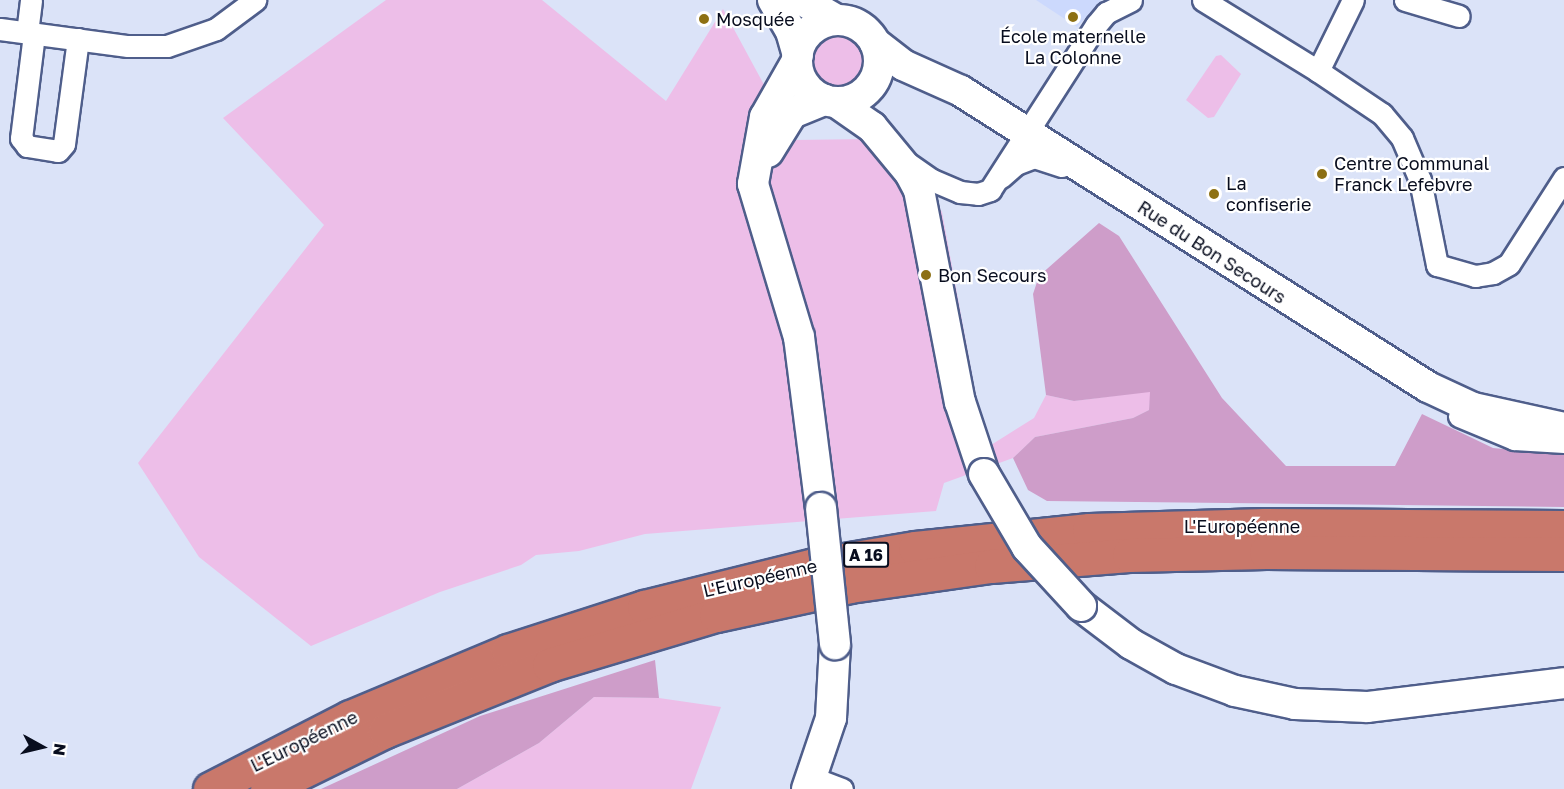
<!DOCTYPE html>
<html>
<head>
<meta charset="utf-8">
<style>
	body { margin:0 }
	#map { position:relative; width:1564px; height:789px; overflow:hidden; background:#dbe3f8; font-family:"Golos Text",sans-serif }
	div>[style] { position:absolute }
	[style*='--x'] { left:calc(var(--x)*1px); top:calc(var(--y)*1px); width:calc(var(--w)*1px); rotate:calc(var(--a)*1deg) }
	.built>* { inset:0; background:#ccd9fd }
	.green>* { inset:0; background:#edbee8 }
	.round { border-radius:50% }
	.forest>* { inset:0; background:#ce9dc9 }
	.roads { filter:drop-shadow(2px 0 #4f5e8b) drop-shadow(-2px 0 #4f5e8b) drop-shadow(0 2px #4f5e8b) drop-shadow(0 -2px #4f5e8b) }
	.street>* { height:21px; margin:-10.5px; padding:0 10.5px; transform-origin:10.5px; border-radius:10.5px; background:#fff }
	.secondary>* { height:30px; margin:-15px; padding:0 15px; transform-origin:15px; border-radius:15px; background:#fff }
	.secondary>.ring { margin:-15px; padding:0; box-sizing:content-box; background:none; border:30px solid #fff; border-radius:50% }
	.highway>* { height:33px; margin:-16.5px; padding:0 16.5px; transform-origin:16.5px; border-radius:16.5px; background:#c9786b }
	.bridges { filter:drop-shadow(2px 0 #4f5e8b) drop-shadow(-2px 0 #4f5e8b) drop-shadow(0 2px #4f5e8b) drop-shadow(0 -2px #4f5e8b) }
	.secondary-bridge>* { height:30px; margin:-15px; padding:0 15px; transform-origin:15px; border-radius:15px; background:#fff }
	.dots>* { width:16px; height:16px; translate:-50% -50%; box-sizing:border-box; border:3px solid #fff; border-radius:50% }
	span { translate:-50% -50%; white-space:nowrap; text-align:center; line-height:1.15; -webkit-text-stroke:4.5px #fff; paint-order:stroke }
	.shield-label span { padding:2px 4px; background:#fff; border:2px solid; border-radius:4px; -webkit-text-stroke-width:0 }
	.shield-label { font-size:16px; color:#080d1e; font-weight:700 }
	.poi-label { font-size:18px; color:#080d1e }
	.left { translate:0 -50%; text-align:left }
	.street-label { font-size:18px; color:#080d1e }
	.north { position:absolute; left:12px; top:717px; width:60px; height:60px; -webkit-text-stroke:4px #fff; paint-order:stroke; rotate:98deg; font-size:16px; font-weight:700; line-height:24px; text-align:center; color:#080d1e }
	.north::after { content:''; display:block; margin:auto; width:21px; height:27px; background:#080d1e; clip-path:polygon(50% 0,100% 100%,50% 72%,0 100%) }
</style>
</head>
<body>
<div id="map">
	<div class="built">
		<div style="clip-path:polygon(1036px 0,1100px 0,1101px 1px,1077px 27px)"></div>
	</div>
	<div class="green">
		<div style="clip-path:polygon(386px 0,542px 0,666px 101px,723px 9px,794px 140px,868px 139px,927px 189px,942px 212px,980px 418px,991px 445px,1034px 418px,1046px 395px,1074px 401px,1151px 391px,1149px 410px,1133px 418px,1035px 437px,1013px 458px,944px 483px,936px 511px,645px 534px,579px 551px,536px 555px,521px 565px,440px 592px,311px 646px,199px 557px,138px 463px,324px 225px,223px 118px)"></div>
		<div class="round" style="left:810px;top:32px;width:58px;height:58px"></div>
		<div style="clip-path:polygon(1221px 55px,1241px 74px,1214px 117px,1208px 118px,1186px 100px,1216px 56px)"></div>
		<div style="clip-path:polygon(594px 697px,659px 698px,721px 707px,691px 789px,457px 789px,539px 743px)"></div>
	</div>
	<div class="forest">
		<div style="clip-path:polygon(1099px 223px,1119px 236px,1222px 398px,1286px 466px,1395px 466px,1422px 414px,1493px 448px,1564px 455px,1564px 507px,1047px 501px,1028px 490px,1013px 458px,1035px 437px,1133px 418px,1149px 410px,1150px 392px,1074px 401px,1046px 395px,1033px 294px,1039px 276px)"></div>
		<div style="clip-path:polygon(655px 660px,659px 698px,594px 697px,539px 743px,457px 789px,321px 789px,480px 716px)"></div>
	</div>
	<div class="roads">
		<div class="street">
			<div style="--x:1203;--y:0;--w:135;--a:31.7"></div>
			<div style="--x:1318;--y:71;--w:79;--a:-63.8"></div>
			<div style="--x:1405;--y:0;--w:56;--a:16.5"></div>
			<div style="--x:0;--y:29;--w:129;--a:7.6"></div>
			<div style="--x:128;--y:46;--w:39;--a:0"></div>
			<div style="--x:167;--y:46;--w:52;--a:-19.1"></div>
			<div style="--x:216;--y:29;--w:49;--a:-36.6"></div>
			<div style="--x:27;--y:33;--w:33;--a:-83"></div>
			<div style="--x:34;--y:34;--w:105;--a:97.1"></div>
			<div style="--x:21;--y:138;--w:10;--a:53"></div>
			<div style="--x:27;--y:146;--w:31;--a:9"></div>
			<div style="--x:58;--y:151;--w:9;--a:-49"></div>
			<div style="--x:64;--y:144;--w:106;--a:-82.4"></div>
			<div style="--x:1318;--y:71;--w:77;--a:33.9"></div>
			<div style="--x:1382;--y:114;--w:31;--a:50"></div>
			<div style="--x:1402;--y:138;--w:46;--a:66.8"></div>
			<div style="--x:1420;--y:180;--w:87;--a:78.7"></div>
			<div style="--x:1437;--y:265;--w:40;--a:16"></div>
			<div style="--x:1475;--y:276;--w:18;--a:-9"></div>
			<div style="--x:1493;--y:273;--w:18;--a:-29"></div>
			<div style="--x:1509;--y:264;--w:102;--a:-57.4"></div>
			<div style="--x:909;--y:164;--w:28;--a:35"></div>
			<div style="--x:932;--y:180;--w:30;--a:23"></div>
			<div style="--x:960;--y:192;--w:18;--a:6"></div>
			<div style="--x:978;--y:194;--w:13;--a:-18"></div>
			<div style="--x:990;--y:190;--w:196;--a:-57.3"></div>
			<div style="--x:1096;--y:25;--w:16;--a:-50"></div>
			<div style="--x:1106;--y:13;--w:28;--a:-27"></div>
			<div style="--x:1001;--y:177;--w:20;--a:-41"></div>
			<div style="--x:1016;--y:164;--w:19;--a:-21"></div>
			<div style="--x:1034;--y:157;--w:29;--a:18"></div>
			<div style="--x:1459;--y:416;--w:60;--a:22.7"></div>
			<div style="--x:1514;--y:439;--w:50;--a:3.4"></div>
			<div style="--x:813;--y:778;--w:31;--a:21"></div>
		</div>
		<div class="secondary">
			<div style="--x:773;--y:0;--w:36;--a:60"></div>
			<div style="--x:791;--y:31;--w:25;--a:74"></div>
			<div style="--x:802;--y:0;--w:39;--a:30"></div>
			<div class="ring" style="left:797px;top:20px;width:52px;height:52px"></div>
			<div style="--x:875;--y:43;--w:36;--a:38"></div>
			<div style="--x:903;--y:65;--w:64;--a:24.1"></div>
			<div style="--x:961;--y:91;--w:553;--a:32.37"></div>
			<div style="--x:1428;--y:387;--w:50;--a:25"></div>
			<div style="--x:1473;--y:408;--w:93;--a:12.4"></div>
			<div style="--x:797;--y:61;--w:64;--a:119.7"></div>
			<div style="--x:765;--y:117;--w:68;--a:100.2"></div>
			<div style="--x:753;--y:184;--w:160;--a:73.3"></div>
			<div style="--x:799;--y:337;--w:172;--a:82.7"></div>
			<div style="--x:836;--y:102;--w:44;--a:34.8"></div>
			<div style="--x:872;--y:127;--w:60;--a:50.4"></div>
			<div style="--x:910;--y:173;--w:19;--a:62"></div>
			<div style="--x:919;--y:190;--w:216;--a:79.1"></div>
			<div style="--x:960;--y:402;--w:76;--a:71.6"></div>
			<div style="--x:768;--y:152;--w:46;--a:-58.4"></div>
			<div style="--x:792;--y:113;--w:35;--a:-22"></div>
			<div style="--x:1081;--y:606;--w:63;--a:37.2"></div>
			<div style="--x:1131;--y:644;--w:51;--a:29.1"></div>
			<div style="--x:1176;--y:669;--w:63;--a:20.4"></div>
			<div style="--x:1235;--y:691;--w:61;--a:12.2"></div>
			<div style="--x:1295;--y:704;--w:72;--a:2.4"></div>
			<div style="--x:1367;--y:707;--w:198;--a:-6.9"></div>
			<div style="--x:807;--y:789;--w:75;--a:-71.3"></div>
			<div style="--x:831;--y:718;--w:74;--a:-86.9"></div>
		</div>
		<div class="highway">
			<div style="--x:210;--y:789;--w:157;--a:-27.2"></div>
			<div style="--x:350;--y:717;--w:171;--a:-22.7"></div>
			<div style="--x:508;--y:651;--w:143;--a:-17.9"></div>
			<div style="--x:644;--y:607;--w:175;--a:-13.9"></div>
			<div style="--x:814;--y:565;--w:102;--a:-9.6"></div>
			<div style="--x:915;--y:548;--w:175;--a:-5.9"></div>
			<div style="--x:1089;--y:530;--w:176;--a:-1.6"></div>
			<div style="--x:1265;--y:525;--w:299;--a:0.4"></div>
			<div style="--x:267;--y:789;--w:131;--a:-26.2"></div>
			<div style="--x:385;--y:731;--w:177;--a:-21.9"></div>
			<div style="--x:549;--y:665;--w:174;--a:-16.7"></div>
			<div style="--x:716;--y:615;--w:137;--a:-12.2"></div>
			<div style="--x:850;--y:586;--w:142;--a:-8.1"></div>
			<div style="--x:991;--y:566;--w:138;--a:-4.6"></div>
			<div style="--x:1129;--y:555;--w:137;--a:-1.3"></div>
			<div style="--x:1266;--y:552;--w:298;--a:0.4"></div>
		</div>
	</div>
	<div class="bridges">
		<div class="secondary-bridge">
			<div style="--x:984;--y:474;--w:85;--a:59.5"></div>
			<div style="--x:1027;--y:547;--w:80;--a:47.5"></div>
			<div style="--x:821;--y:508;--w:137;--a:84.1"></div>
		</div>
	</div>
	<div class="dots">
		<div style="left:1073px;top:17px;background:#8d7013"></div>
		<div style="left:704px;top:19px;background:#8d7013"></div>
		<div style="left:1322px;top:174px;background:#8d7013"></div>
		<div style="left:1214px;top:194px;background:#8d7013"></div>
		<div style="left:926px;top:275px;background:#8d7013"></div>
	</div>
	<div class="shield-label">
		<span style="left:866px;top:555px">A 16</span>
	</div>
	<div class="poi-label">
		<span class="left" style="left:716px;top:19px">Mosquée</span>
		<span style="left:1073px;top:47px">École maternelle<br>La Colonne</span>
		<span class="left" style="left:1334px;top:174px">Centre Communal<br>Franck Lefebvre</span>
		<span class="left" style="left:1226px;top:194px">La<br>confiserie</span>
		<span class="left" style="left:938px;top:275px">Bon Secours</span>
	</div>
	<div class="street-label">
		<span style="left:1212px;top:252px;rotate:33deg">Rue du Bon Secours</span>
		<span style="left:1242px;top:526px">L'Européenne</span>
		<span style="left:760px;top:578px;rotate:-13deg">L'Européenne</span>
		<span style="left:304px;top:741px;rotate:-26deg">L'Européenne</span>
	</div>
	<div class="north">N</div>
</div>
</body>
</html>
